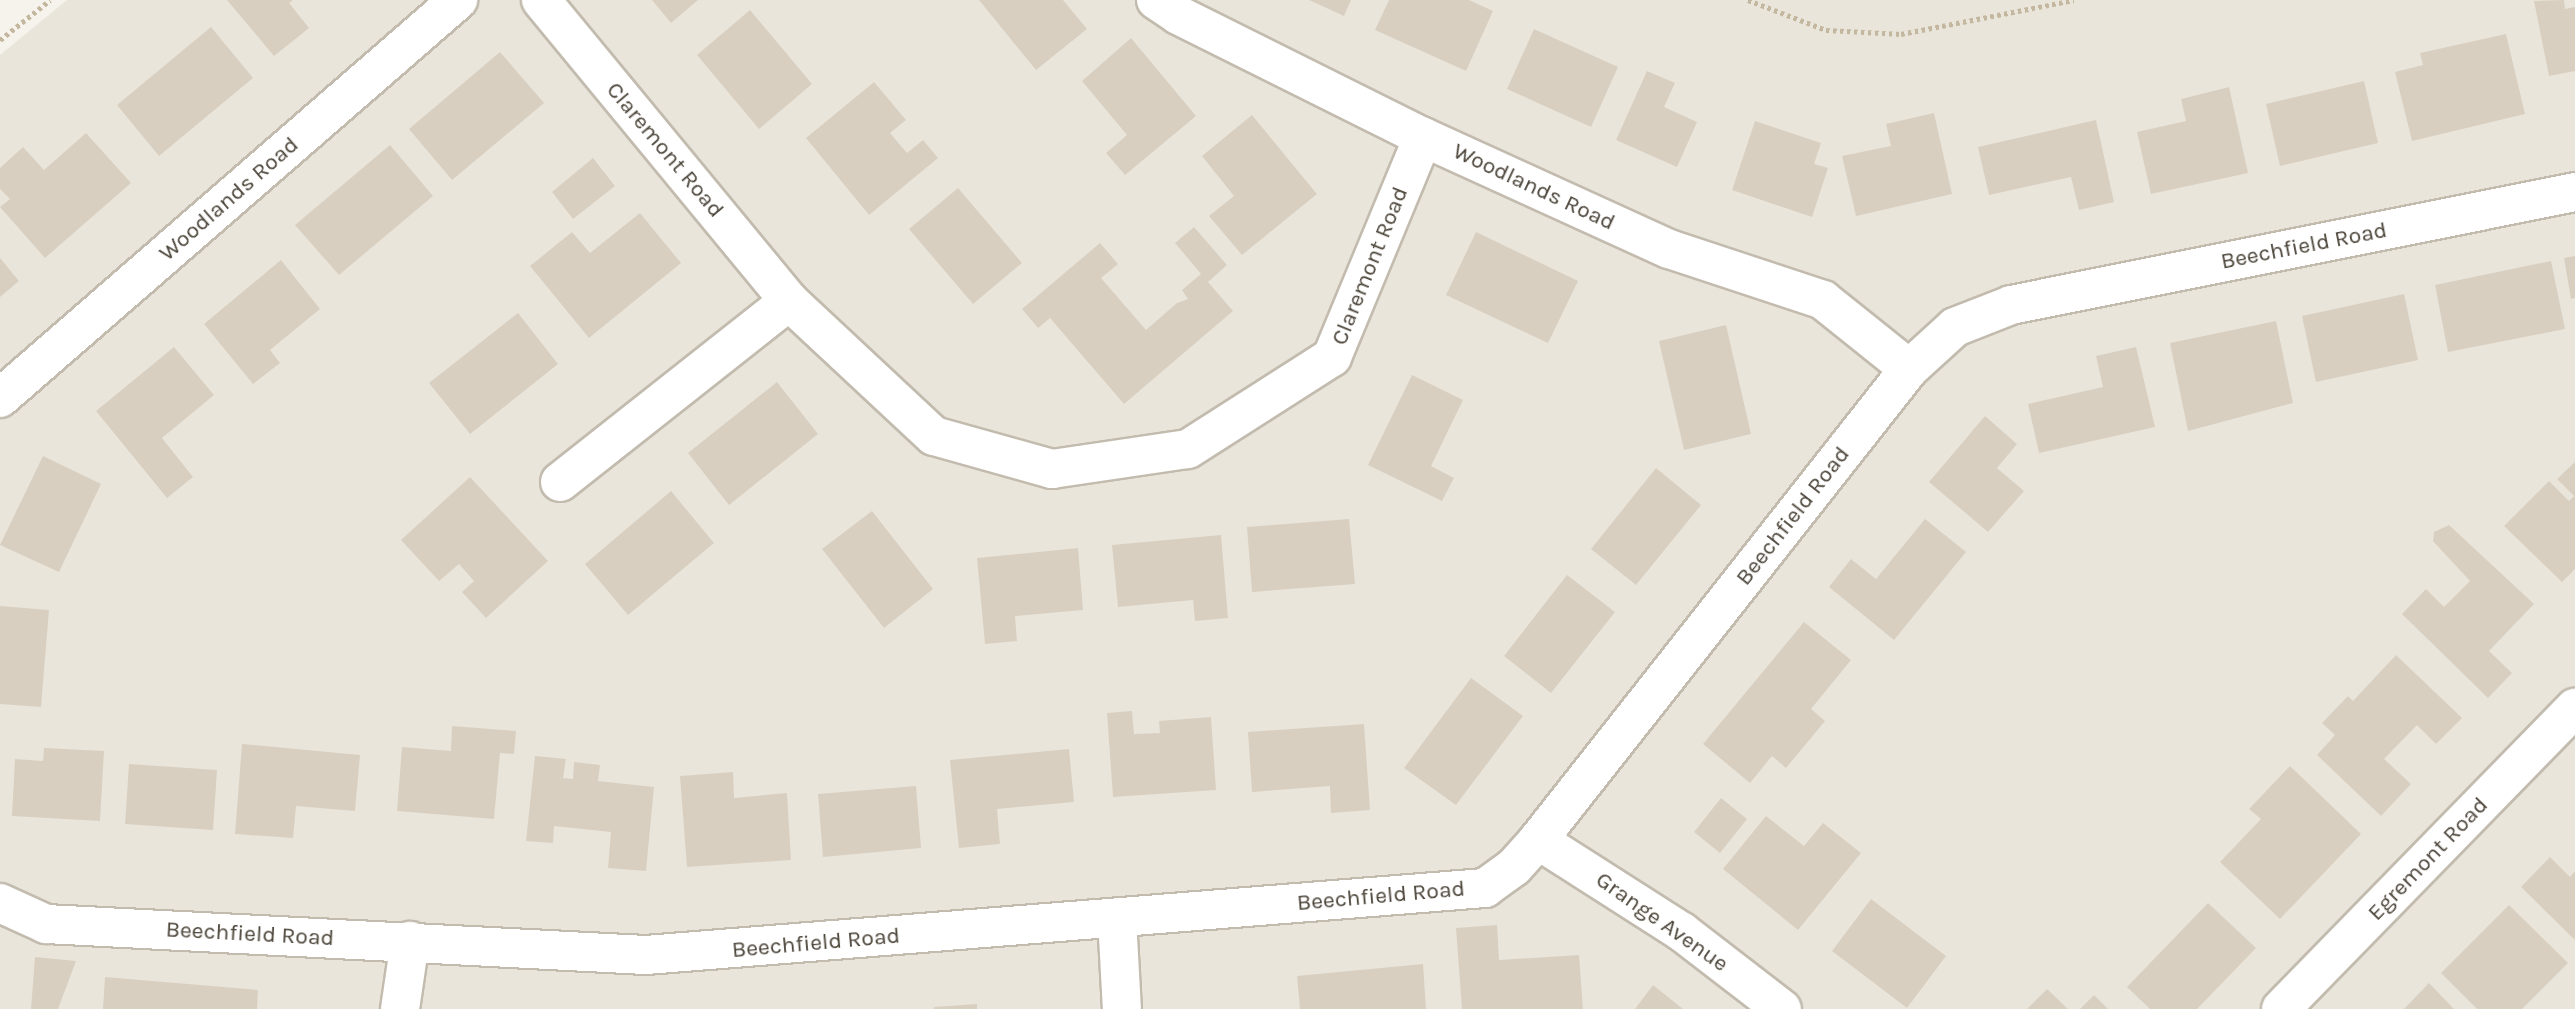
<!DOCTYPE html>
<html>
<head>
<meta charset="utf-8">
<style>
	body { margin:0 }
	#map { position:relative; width:2575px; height:1009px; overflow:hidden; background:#f6f3ec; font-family:Karla,sans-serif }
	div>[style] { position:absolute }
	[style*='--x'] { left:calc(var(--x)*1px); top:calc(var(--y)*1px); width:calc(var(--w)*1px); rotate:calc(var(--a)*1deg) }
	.residential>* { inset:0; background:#eae5da }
	.building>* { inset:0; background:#d8cfc1 }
	.path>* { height:4.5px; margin-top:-2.25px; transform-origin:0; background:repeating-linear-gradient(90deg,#c4b79f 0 3.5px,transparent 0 7px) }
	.roads { filter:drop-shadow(2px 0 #c2bbae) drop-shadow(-2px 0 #c2bbae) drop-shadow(0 2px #c2bbae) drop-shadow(0 -2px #c2bbae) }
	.street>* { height:38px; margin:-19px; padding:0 19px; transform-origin:19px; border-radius:19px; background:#fff }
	span { translate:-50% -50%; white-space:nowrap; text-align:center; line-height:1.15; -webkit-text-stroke:6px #fff; paint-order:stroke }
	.street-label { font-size:23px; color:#4b4439 }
</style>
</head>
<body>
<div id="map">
	<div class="residential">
		<div style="clip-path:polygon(67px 0,2575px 0,2575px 1009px,0 1009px,0 55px)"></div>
	</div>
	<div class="building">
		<div style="clip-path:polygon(227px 0,293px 0,289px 3px,309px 28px,274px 56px)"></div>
		<div style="clip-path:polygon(652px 0,698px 0,671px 23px)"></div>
		<div style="clip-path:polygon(979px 0,1063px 0,1087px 29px,1036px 70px)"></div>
		<div style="clip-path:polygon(1309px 0,1351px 0,1344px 16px)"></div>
		<div style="clip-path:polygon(1389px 0,1469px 0,1493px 11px,1466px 71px,1375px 30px)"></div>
		<div style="clip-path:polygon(2564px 0,2565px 9px,2575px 7px,2575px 71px,2549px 76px,2534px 1px)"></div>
		<div style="clip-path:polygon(750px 10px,812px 84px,759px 129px,697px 55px)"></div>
		<div style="clip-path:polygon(211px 27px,253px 78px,159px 156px,117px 105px)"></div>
		<div style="clip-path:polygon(1534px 29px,1618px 67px,1591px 127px,1507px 89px)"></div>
		<div style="clip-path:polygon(2506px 34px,2525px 114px,2412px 141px,2395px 72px,2423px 65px,2420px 53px)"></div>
		<div style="clip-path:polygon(1131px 38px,1196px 116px,1125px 175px,1106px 153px,1127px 135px,1082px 81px)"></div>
		<div style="clip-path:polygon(500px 52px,544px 103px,452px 180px,409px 129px)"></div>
		<div style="clip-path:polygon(1647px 71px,1675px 83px,1664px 107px,1697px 122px,1677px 167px,1616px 140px)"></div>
		<div style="clip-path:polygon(2364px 81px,2378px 143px,2280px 166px,2266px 104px)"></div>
		<div style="clip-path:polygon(874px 82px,906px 120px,890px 133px,907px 153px,923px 140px,938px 158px,869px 215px,806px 138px)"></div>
		<div style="clip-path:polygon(2229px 87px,2248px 173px,2151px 194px,2137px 132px,2186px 121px,2181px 99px)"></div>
		<div style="clip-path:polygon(1934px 113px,1952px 194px,1856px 216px,1842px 156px,1891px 146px,1886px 124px)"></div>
		<div style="clip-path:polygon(1252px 115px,1317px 194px,1242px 255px,1209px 216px,1234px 196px,1202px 156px)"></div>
		<div style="clip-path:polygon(2096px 120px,2114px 202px,2079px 210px,2071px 177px,1989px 195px,1978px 147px)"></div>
		<div style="clip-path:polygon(1755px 121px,1821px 143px,1814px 164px,1828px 168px,1812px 217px,1732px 190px)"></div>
		<div style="clip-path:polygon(86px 133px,131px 183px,45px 258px,0 207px,10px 199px,0 189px,0 168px,23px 147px,44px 170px)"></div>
		<div style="clip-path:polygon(390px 145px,433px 196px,339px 275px,295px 225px)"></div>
		<div style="clip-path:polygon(593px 158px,615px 186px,573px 219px,552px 192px)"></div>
		<div style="clip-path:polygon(958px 188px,1022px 263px,973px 304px,909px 229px)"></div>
		<div style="clip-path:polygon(640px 213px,681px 263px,589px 338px,530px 266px,572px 232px,590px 253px)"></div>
		<div style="clip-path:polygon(1194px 227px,1227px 265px,1208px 282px,1233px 311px,1124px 404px,1050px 318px,1038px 328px,1022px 309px,1100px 243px,1118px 264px,1101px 278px,1146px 330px,1177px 303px,1188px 299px,1182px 290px,1201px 274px,1175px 243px)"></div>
		<div style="clip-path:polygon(1476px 232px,1578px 281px,1548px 343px,1446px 295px)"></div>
		<div style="clip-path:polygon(2575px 256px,2575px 298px,2571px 299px,2564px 258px)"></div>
		<div style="clip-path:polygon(0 258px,19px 281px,0 297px)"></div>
		<div style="clip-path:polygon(281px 260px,320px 309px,270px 350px,280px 363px,253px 384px,204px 324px)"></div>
		<div style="clip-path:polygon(2551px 261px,2565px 329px,2448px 352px,2435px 285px)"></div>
		<div style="clip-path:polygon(2404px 294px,2418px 360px,2316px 382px,2302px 316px)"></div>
		<div style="clip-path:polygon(518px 313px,558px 364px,470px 434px,429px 383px)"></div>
		<div style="clip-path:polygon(2276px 321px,2293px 403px,2188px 431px,2170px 343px)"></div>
		<div style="clip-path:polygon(1726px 325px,1751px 434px,1684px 450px,1659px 341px)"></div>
		<div style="clip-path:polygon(174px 347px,214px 395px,162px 438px,193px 477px,167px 498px,96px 411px)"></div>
		<div style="clip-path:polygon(2136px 347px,2155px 427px,2039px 453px,2028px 404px,2103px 387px,2096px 356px)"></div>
		<div style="clip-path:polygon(1412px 375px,1463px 400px,1431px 466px,1454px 478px,1442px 501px,1368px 465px)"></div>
		<div style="clip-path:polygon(777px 382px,818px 434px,729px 505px,688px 453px)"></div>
		<div style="clip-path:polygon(1985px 416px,2017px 444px,1997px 468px,2024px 491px,1988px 532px,1929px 482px)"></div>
		<div style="clip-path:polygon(43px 456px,101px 484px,59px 572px,0 545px)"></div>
		<div style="clip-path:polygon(2575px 462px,2575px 569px,2562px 582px,2504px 526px,2549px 481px,2569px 501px,2574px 496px,2557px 479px)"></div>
		<div style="clip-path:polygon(1656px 468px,1701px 505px,1636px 585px,1591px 549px)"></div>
		<div style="clip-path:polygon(470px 477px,548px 561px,486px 618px,462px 592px,474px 581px,459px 564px,439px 581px,401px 540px)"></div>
		<div style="clip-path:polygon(671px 491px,714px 543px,628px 615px,585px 564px)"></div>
		<div style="clip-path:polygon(872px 511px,933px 589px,884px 628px,822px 549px)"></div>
		<div style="clip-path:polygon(1349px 519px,1355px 584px,1252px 592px,1247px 527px)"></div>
		<div style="clip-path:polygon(1925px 519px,1966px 552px,1894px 640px,1829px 587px,1851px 559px,1876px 579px)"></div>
		<div style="clip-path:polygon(2449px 525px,2534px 604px,2489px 651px,2512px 673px,2488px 698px,2402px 614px,2426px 589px,2444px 607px,2470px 581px,2433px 541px,2434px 532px)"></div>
		<div style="clip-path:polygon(1221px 535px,1228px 618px,1195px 621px,1193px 600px,1118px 607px,1112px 545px)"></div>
		<div style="clip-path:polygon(1078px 548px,1083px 610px,1015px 616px,1017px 641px,985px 644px,977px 558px)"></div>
		<div style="clip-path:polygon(1567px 575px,1615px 612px,1551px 693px,1504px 656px)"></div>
		<div style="clip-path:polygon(0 606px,49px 610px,41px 707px,0 704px)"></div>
		<div style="clip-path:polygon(1804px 622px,1851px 660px,1811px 709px,1825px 721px,1786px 768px,1772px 756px,1750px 783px,1703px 744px)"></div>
		<div style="clip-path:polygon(2396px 655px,2462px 718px,2436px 744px,2417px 725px,2384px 759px,2411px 784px,2381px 816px,2317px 755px,2335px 735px,2322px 723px,2348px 696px,2353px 701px)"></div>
		<div style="clip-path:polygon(1471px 678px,1523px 716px,1456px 805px,1404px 768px)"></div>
		<div style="clip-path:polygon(1132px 711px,1134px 734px,1160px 733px,1159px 721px,1211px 717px,1216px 790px,1113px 797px,1107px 713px)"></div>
		<div style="clip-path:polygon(1364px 724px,1370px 810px,1331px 813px,1330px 786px,1252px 792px,1248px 732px)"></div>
		<div style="clip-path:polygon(452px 726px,516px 731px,514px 754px,500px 753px,494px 819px,397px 811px,402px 747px,451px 751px)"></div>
		<div style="clip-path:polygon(242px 744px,360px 755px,355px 811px,296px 806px,293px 838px,235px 834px)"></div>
		<div style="clip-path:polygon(44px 748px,104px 751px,100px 821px,12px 816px,15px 759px,43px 761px)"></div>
		<div style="clip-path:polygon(1069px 749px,1074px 802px,997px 809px,1000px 844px,959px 848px,950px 760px)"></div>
		<div style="clip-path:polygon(535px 756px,566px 759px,563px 778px,573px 779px,574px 762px,600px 765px,598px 781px,654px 787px,646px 871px,608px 868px,611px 832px,554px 826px,553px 843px,526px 841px)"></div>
		<div style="clip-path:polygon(129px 764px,217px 770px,213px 830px,125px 824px)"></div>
		<div style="clip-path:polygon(2290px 766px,2361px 834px,2280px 919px,2220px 862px,2261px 819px,2249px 809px)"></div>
		<div style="clip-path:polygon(733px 772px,734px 798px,787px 793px,791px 860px,687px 867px,680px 776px)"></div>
		<div style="clip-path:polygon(916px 786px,921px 848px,823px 857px,818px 794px)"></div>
		<div style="clip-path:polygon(1721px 798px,1747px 819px,1720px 853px,1694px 832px)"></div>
		<div style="clip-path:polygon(1766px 816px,1804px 846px,1823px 823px,1861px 853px,1798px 930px,1723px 869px)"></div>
		<div style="clip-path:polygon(2550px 857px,2570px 877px,2575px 871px,2575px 940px,2521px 887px)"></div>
		<div style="clip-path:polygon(1871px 899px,1946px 956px,1907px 1008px,1832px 951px)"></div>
		<div style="clip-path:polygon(2208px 903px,2256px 948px,2197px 1009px,2150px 1009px,2127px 987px)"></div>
		<div style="clip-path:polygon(2509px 905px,2568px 963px,2522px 1009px,2477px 1009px,2441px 973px)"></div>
		<div style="clip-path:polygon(1497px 925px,1499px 960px,1579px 955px,1583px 1009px,1462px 1009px,1456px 928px)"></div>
		<div style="clip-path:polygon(35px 957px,76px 961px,58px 1009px,31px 1009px)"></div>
		<div style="clip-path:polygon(1423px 964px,1426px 1009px,1300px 1009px,1297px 976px)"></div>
		<div style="clip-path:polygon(105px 977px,258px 990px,257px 1009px,103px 1009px)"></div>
		<div style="clip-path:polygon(2429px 983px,2454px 1009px,2404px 1009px)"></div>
		<div style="clip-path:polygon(1653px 985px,1683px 1009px,1635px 1009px)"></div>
		<div style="clip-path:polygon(2047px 989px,2068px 1009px,2027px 1009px)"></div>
		<div style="clip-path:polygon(2094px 995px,2108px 1009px,2080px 1009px)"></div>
		<div style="clip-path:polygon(977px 1004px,977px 1009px,934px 1009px,934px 1007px)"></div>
	</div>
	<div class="path">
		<div style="--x:1748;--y:0;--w:84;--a:21"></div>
		<div style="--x:1826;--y:30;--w:75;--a:3.1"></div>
		<div style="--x:1901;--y:34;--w:176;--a:-11.1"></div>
		<div style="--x:0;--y:40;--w:64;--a:-38.7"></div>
	</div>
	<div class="roads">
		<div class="street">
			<div style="--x:541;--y:0;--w:390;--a:50.5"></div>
			<div style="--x:789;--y:301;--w:198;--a:43"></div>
			<div style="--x:934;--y:436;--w:123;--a:15.6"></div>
			<div style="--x:1052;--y:469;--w:137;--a:-8.4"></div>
			<div style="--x:1188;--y:449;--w:171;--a:-32.6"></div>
			<div style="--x:1332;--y:357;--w:238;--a:-67.5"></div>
			<div style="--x:1156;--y:0;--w:27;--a:34"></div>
			<div style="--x:1178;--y:15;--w:274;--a:26.5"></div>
			<div style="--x:1423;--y:137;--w:270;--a:24.5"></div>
			<div style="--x:1669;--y:249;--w:162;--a:18.3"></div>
			<div style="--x:1823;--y:300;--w:110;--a:38.7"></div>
			<div style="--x:0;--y:398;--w:607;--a:-40.99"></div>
			<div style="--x:560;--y:482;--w:292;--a:-38.3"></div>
			<div style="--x:1538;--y:840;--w:171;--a:32.6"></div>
			<div style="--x:1682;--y:932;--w:126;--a:37.6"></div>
			<div style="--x:0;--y:903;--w:51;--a:24.5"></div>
			<div style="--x:46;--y:924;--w:601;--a:2.96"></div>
			<div style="--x:646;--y:955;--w:842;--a:-4.57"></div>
			<div style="--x:1485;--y:888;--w:36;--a:-36"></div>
			<div style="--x:1514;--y:867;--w:36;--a:-48"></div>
			<div style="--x:1538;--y:840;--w:600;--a:-51.77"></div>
			<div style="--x:1909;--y:369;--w:62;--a:-42.4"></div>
			<div style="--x:1955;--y:327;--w:60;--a:-21.4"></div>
			<div style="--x:2011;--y:305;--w:575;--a:-11.33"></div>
			<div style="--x:1117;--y:918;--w:91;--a:86.9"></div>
			<div style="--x:400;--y:1009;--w:69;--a:-81.6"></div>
			<div style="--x:2281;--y:1009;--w:421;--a:-45.7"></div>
		</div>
	</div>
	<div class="street-label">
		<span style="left:665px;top:150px;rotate:50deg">Claremont Road</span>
		<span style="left:1534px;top:187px;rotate:25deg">Woodlands Road</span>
		<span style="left:229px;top:199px;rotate:-41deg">Woodlands Road</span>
		<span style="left:2304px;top:246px;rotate:-11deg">Beechfield Road</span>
		<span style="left:1370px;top:266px;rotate:-68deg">Claremont Road</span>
		<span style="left:1793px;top:516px;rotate:-52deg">Beechfield Road</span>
		<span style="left:2428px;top:859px;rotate:-46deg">Egremont Road</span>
		<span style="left:1381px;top:896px;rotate:-5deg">Beechfield Road</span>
		<span style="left:1662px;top:922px;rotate:35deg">Grange Avenue</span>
		<span style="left:250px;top:934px;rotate:3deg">Beechfield Road</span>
		<span style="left:816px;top:943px;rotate:-5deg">Beechfield Road</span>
	</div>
</div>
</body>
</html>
